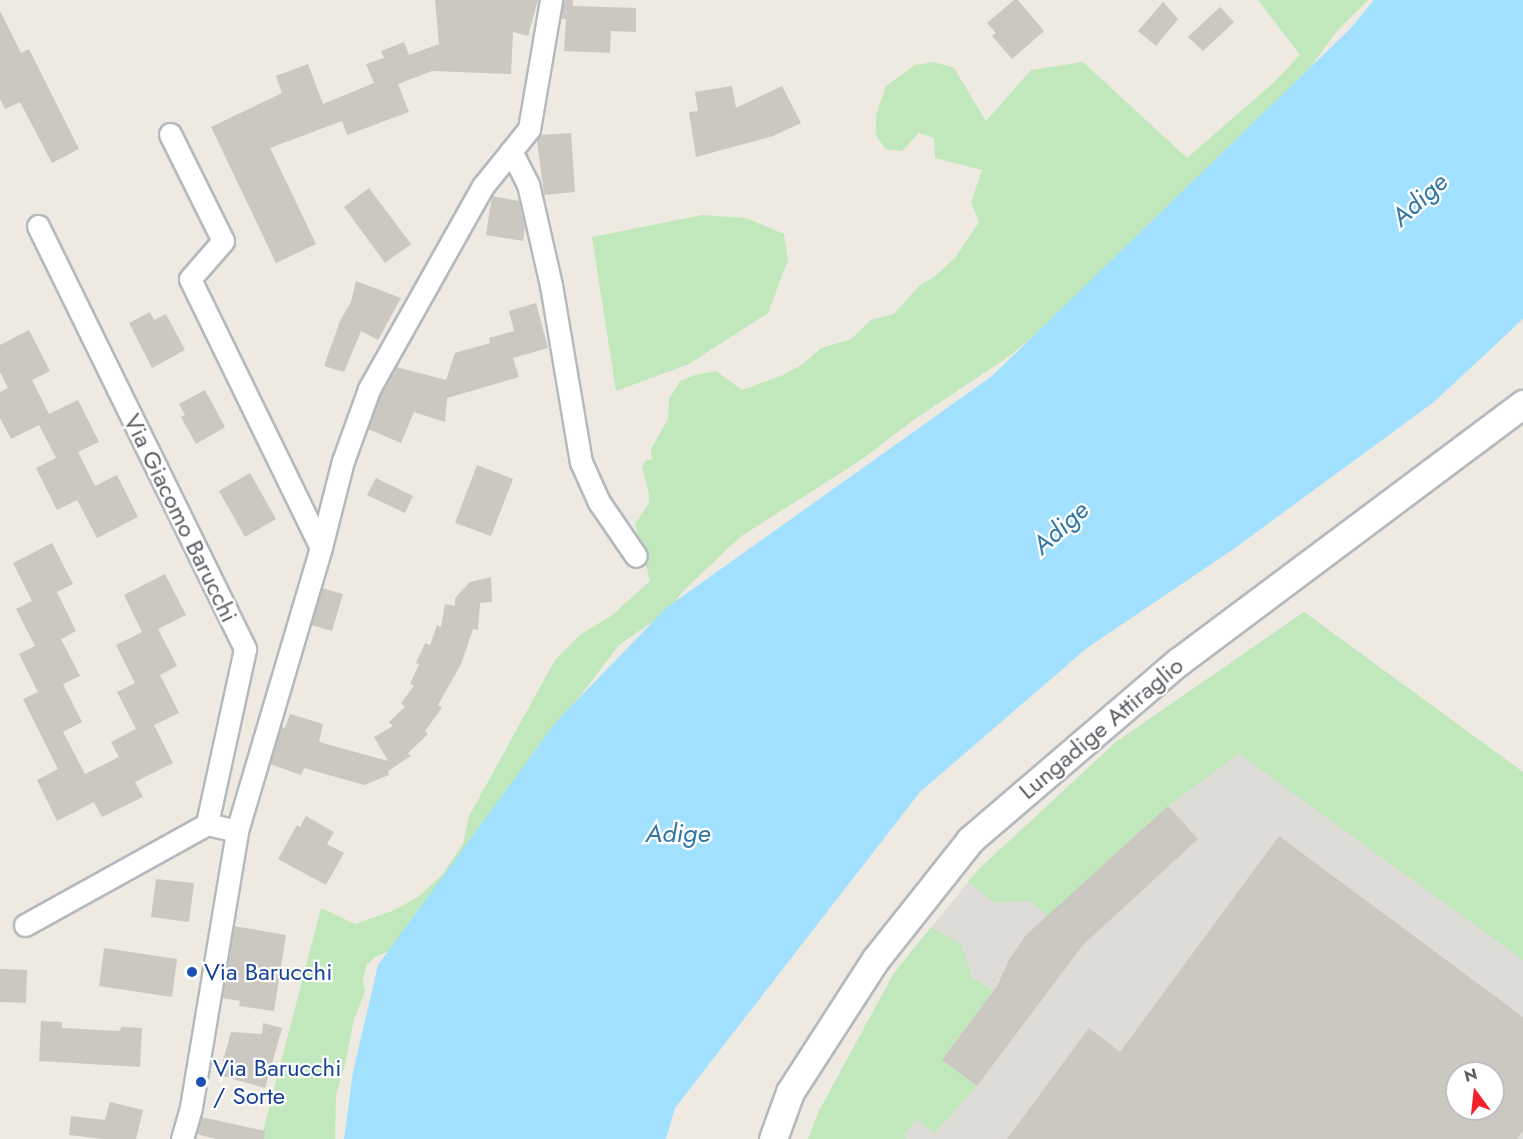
<!DOCTYPE html>
<html>
<head>
<meta charset="utf-8">
<style>
	body { margin:0 }
	#map { position:relative; width:1523px; height:1139px; overflow:hidden; background:#eeeae1; font-family:Jost,sans-serif }
	div>[style] { position:absolute }
	[style*='--x'] { left:calc(var(--x)*1px); top:calc(var(--y)*1px); width:calc(var(--w)*1px); rotate:calc(var(--a)*1deg) }
	.industrial>* { inset:0; background:#dedcd6 }
	.green>* { inset:0; background:#c1e8bc }
	.water>* { inset:0; background:#a1e1ff }
	.building>* { inset:0; background:#cbc7c1 }
	.roads { filter:drop-shadow(2px 0 #b4b9bd) drop-shadow(-2px 0 #b4b9bd) drop-shadow(0 2px #b4b9bd) drop-shadow(0 -2px #b4b9bd) }
	.minor>* { height:21px; margin:-10.5px; padding:0 10.5px; transform-origin:10.5px; border-radius:10.5px; background:#fff }
	.tertiary>* { height:27px; margin:-13.5px; padding:0 13.5px; transform-origin:13.5px; border-radius:13.5px; background:#fff }
	.dots>* { width:16px; height:16px; translate:-50% -50%; box-sizing:border-box; border:3px solid #fff; border-radius:50% }
	span { translate:-50% -50%; white-space:nowrap; text-align:center; line-height:1.15; -webkit-text-stroke:4.5px #fff; paint-order:stroke }
	.street-label { font-size:24px; color:#5a5f64 }
	.transit-label { font-size:24px; color:#164399 }
	.left { translate:0 -50%; text-align:left }
	.water-label { font-size:26px; color:#3378a5; font-style:italic }
	.north { position:absolute; left:1445px; top:1061px; width:60px; height:60px; box-sizing:border-box; background:#fff; border:2px solid #bdbfc1; border-radius:50%; rotate:345deg; font-size:16px; font-weight:700; line-height:24px; text-align:center; color:#5a5f64 }
	.north::after { content:''; display:block; margin:auto; width:21px; height:27px; background:#f4212a; clip-path:polygon(50% 0,100% 100%,50% 72%,0 100%) }
</style>
</head>
<body>
<div id="map">
	<div class="industrial">
		<div style="clip-path:polygon(evenodd,1304px 612px,1523px 772px,1523px 1139px,808px 1139px,819px 1111px,894px 973px,979px 869px,1116px 742px,1304px 612px,1457px 1073px,1493px 1073px,1493px 1109px,1457px 1109px,1457px 1073px)"></div>
	</div>
	<div class="green">
		<div style="clip-path:polygon(1258px 0,1368px 0,1337px 31px,1301px 80px,1059px 315px,1008px 357px,912px 421px,861px 460px,740px 537px,682px 592px,669px 610px,619px 645px,517px 779px,400px 947px,377px 956px,367px 964px,363px 979px,365px 992px,354px 1019px,345px 1065px,336px 1095px,335px 1139px,261px 1139px,321px 908px,355px 924px,392px 911px,418px 897px,442px 875px,463px 844px,469px 816px,555px 660px,581px 634px,611px 616px,650px 581px,635px 524px,649px 503px,649px 493px,642px 467px,645px 461px,652px 459px,651px 449px,668px 419px,669px 399px,680px 381px,695px 375px,716px 371px,742px 390px,783px 375px,803px 364px,821px 348px,851px 339px,871px 320px,894px 314px,920px 285px,934px 277px,955px 258px,979px 222px,971px 202px,982px 170px,935px 158px,934px 138px,919px 133px,902px 151px,885px 149px,876px 135px,876px 115px,886px 86px,915px 65px,934px 62px,954px 68px,986px 121px,1031px 70px,1083px 62px,1187px 158px,1272px 84px,1300px 55px)"></div>
		<div style="clip-path:polygon(702px 215px,746px 218px,784px 234px,788px 260px,768px 313px,689px 364px,616px 391px,592px 237px)"></div>
		<div style="clip-path:polygon(1304px 612px,1523px 772px,1523px 960px,1239px 754px,1168px 806px,1048px 917px,1031px 901px,995px 903px,968px 882px,979px 869px,1116px 742px)"></div>
		<div style="clip-path:polygon(931px 927px,961px 944px,972px 977px,993px 991px,942px 1060px,977px 1086px,935px 1133px,916px 1119px,903px 1136px,906px 1139px,808px 1139px,819px 1111px,894px 973px)"></div>
	</div>
	<div class="water">
		<div style="clip-path:polygon(1374px 0,1523px 0,1523px 319px,1434px 402px,1235px 548px,1087px 648px,920px 792px,675px 1108px,666px 1139px,344px 1139px,353px 1072px,378px 965px,556px 722px,666px 608px,992px 376px,1351px 28px)"></div>
	</div>
	<div class="building">
		<div style="clip-path:polygon(435px 0,538px 0,528px 36px,513px 32px,511px 74px,432px 71px,398px 84px,409px 112px,347px 135px,342px 121px,270px 148px,316px 244px,276px 263px,211px 127px,282px 93px,276px 76px,308px 64px,323px 104px,374px 83px,366px 64px,384px 58px,381px 51px,404px 42px,409px 55px,439px 44px)"></div>
		<div style="clip-path:polygon(563px 0,573px 0,573px 6px,636px 8px,636px 32px,611px 31px,610px 53px,564px 51px,566px 19px,561px 19px)"></div>
		<div style="clip-path:polygon(1014px 0,1018px 0,1044px 31px,1012px 59px,992px 36px,996px 33px,987px 23px)"></div>
		<div style="clip-path:polygon(1163px 2px,1178px 19px,1156px 46px,1138px 31px)"></div>
		<div style="clip-path:polygon(1220px 7px,1234px 22px,1203px 51px,1188px 37px)"></div>
		<div style="clip-path:polygon(0 11px,21px 53px,29px 49px,79px 149px,52px 163px,20px 102px,5px 109px,0 99px)"></div>
		<div style="clip-path:polygon(732px 86px,736px 108px,782px 86px,801px 123px,773px 136px,696px 157px,689px 112px,698px 111px,695px 92px)"></div>
		<div style="clip-path:polygon(571px 133px,575px 192px,544px 195px,537px 140px,540px 135px)"></div>
		<div style="clip-path:polygon(369px 188px,411px 244px,385px 263px,344px 207px)"></div>
		<div style="clip-path:polygon(492px 196px,519px 201px,525px 228px,523px 241px,486px 235px)"></div>
		<div style="clip-path:polygon(356px 281px,401px 298px,378px 340px,361px 331px,344px 372px,324px 366px,340px 321px,351px 302px)"></div>
		<div style="clip-path:polygon(536px 303px,548px 348px,513px 358px,519px 377px,447px 398px,445px 422px,414px 412px,401px 443px,368px 429px,381px 394px,396px 367px,446px 380px,455px 353px,490px 343px,489px 338px,514px 331px,509px 311px)"></div>
		<div style="clip-path:polygon(150px 312px,154px 320px,166px 314px,185px 350px,152px 368px,129px 323px)"></div>
		<div style="clip-path:polygon(29px 330px,50px 371px,32px 380px,49px 414px,78px 400px,99px 442px,78px 452px,95px 486px,117px 475px,138px 517px,97px 538px,77px 500px,57px 510px,36px 468px,56px 458px,39px 425px,11px 439px,0 418px,0 392px,8px 388px,0 372px,0 345px)"></div>
		<div style="clip-path:polygon(205px 390px,225px 427px,196px 444px,181px 417px,185px 415px,179px 404px)"></div>
		<div style="clip-path:polygon(477px 465px,513px 479px,491px 536px,455px 523px)"></div>
		<div style="clip-path:polygon(250px 473px,276px 519px,245px 537px,219px 491px)"></div>
		<div style="clip-path:polygon(376px 478px,413px 496px,405px 513px,367px 495px)"></div>
		<div style="clip-path:polygon(52px 543px,73px 584px,57px 592px,76px 631px,61px 639px,80px 676px,63px 684px,82px 722px,63px 732px,85px 774px,119px 757px,111px 742px,136px 729px,117px 692px,135px 683px,116px 645px,142px 632px,124px 595px,165px 574px,186px 615px,158px 629px,177px 666px,160px 675px,179px 713px,154px 725px,173px 763px,135px 782px,143px 797px,102px 817px,94px 802px,57px 821px,37px 780px,58px 769px,23px 699px,38px 692px,19px 654px,35px 646px,16px 609px,32px 601px,13px 563px)"></div>
		<div style="clip-path:polygon(491px 577px,492px 602px,480px 603px,478px 630px,473px 629px,461px 664px,438px 705px,442px 708px,425px 731px,428px 734px,408px 753px,411px 756px,388px 771px,389px 775px,364px 785px,304px 768px,301px 775px,270px 764px,281px 727px,285px 728px,290px 714px,323px 724px,319px 742px,388px 761px,374px 737px,393px 726px,389px 722px,405px 707px,401px 703px,414px 686px,410px 684px,419px 664px,416px 663px,425px 643px,430px 645px,437px 625px,441px 627px,445px 604px,455px 606px,455px 598px,470px 582px)"></div>
		<div style="clip-path:polygon(322px 588px,343px 594px,332px 631px,311px 625px)"></div>
		<div style="clip-path:polygon(1168px 806px,1198px 839px,1083px 945px,977px 1086px,942px 1060px,997px 986px,1010px 958px,1026px 935px)"></div>
		<div style="clip-path:polygon(306px 816px,334px 832px,327px 844px,344px 853px,326px 885px,278px 859px,297px 825px,300px 827px)"></div>
		<div style="clip-path:polygon(evenodd,1279px 836px,1523px 1017px,1523px 1131px,1517px 1139px,1007px 1139px,1089px 1028px,1120px 1052px,1279px 836px,1457px 1073px,1493px 1073px,1493px 1109px,1457px 1109px,1457px 1073px)"></div>
		<div style="clip-path:polygon(156px 879px,194px 883px,189px 922px,151px 917px)"></div>
		<div style="clip-path:polygon(234px 926px,286px 935px,274px 1011px,239px 1006px,240px 1001px,222px 998px)"></div>
		<div style="clip-path:polygon(104px 948px,177px 959px,172px 997px,99px 986px)"></div>
		<div style="clip-path:polygon(0 969px,27px 970px,26px 1003px,0 1002px)"></div>
		<div style="clip-path:polygon(41px 1021px,62px 1022px,62px 1028px,120px 1031px,121px 1027px,142px 1028px,140px 1067px,39px 1061px)"></div>
		<div style="clip-path:polygon(263px 1023px,282px 1028px,265px 1088px,219px 1075px,231px 1032px,262px 1034px)"></div>
		<div style="clip-path:polygon(110px 1102px,143px 1110px,136px 1139px,103px 1139px,69px 1135px,71px 1116px,105px 1120px)"></div>
		<div style="clip-path:polygon(201px 1117px,265px 1131px,264px 1139px,216px 1139px,197px 1134px)"></div>
	</div>
	<div class="roads">
		<div class="minor">
			<div style="--x:170;--y:134;--w:119;--a:63.6"></div>
			<div style="--x:223;--y:241;--w:50;--a:131"></div>
			<div style="--x:190;--y:279;--w:298;--a:64"></div>
			<div style="--x:511;--y:151;--w:37;--a:63"></div>
			<div style="--x:528;--y:184;--w:104;--a:77.2"></div>
			<div style="--x:551;--y:285;--w:180;--a:80.4"></div>
			<div style="--x:581;--y:462;--w:44;--a:65.8"></div>
			<div style="--x:599;--y:502;--w:65;--a:55.6"></div>
			<div style="--x:38;--y:226;--w:471;--a:63.9"></div>
			<div style="--x:245;--y:649;--w:179;--a:102.3"></div>
			<div style="--x:207;--y:824;--w:31;--a:13"></div>
			<div style="--x:25;--y:925;--w:208;--a:-29"></div>
			<div style="--x:182;--y:1139;--w:33;--a:-74"></div>
			<div style="--x:191;--y:1107;--w:280;--a:-80.5"></div>
			<div style="--x:237;--y:831;--w:296;--a:-73.5"></div>
			<div style="--x:321;--y:547;--w:89;--a:-75.7"></div>
			<div style="--x:343;--y:461;--w:77;--a:-70.1"></div>
			<div style="--x:369;--y:389;--w:233;--a:-60.7"></div>
			<div style="--x:483;--y:186;--w:73;--a:-51.1"></div>
			<div style="--x:529;--y:129;--w:131;--a:-80.3"></div>
		</div>
		<div class="tertiary">
			<div style="--x:773;--y:1139;--w:50;--a:-70.1"></div>
			<div style="--x:790;--y:1092;--w:157;--a:-57.2"></div>
			<div style="--x:875;--y:960;--w:153;--a:-51.6"></div>
			<div style="--x:970;--y:840;--w:274;--a:-40.6"></div>
			<div style="--x:1178;--y:662;--w:431;--a:-36.8"></div>
		</div>
	</div>
	<div class="dots">
		<div style="left:192px;top:972px;background:#1a4fb4"></div>
		<div style="left:201px;top:1082px;background:#1a4fb4"></div>
	</div>
	<div class="street-label">
		<span style="left:181px;top:518px;rotate:64deg">Via Giacomo Barucchi</span>
		<span style="left:1101px;top:728px;rotate:-40deg">Lungadige Attiraglio</span>
	</div>
	<div class="transit-label">
		<span class="left" style="left:204px;top:972px">Via Barucchi</span>
		<span class="left" style="left:213px;top:1082px">Via Barucchi<br>/ Sorte</span>
	</div>
	<div class="water-label">
		<span style="left:1420px;top:200px;rotate:-42deg">Adige</span>
		<span style="left:1061px;top:528px;rotate:-42deg">Adige</span>
		<span style="left:678px;top:834px">Adige</span>
	</div>
	<div class="north">N</div>
</div>
</body>
</html>
